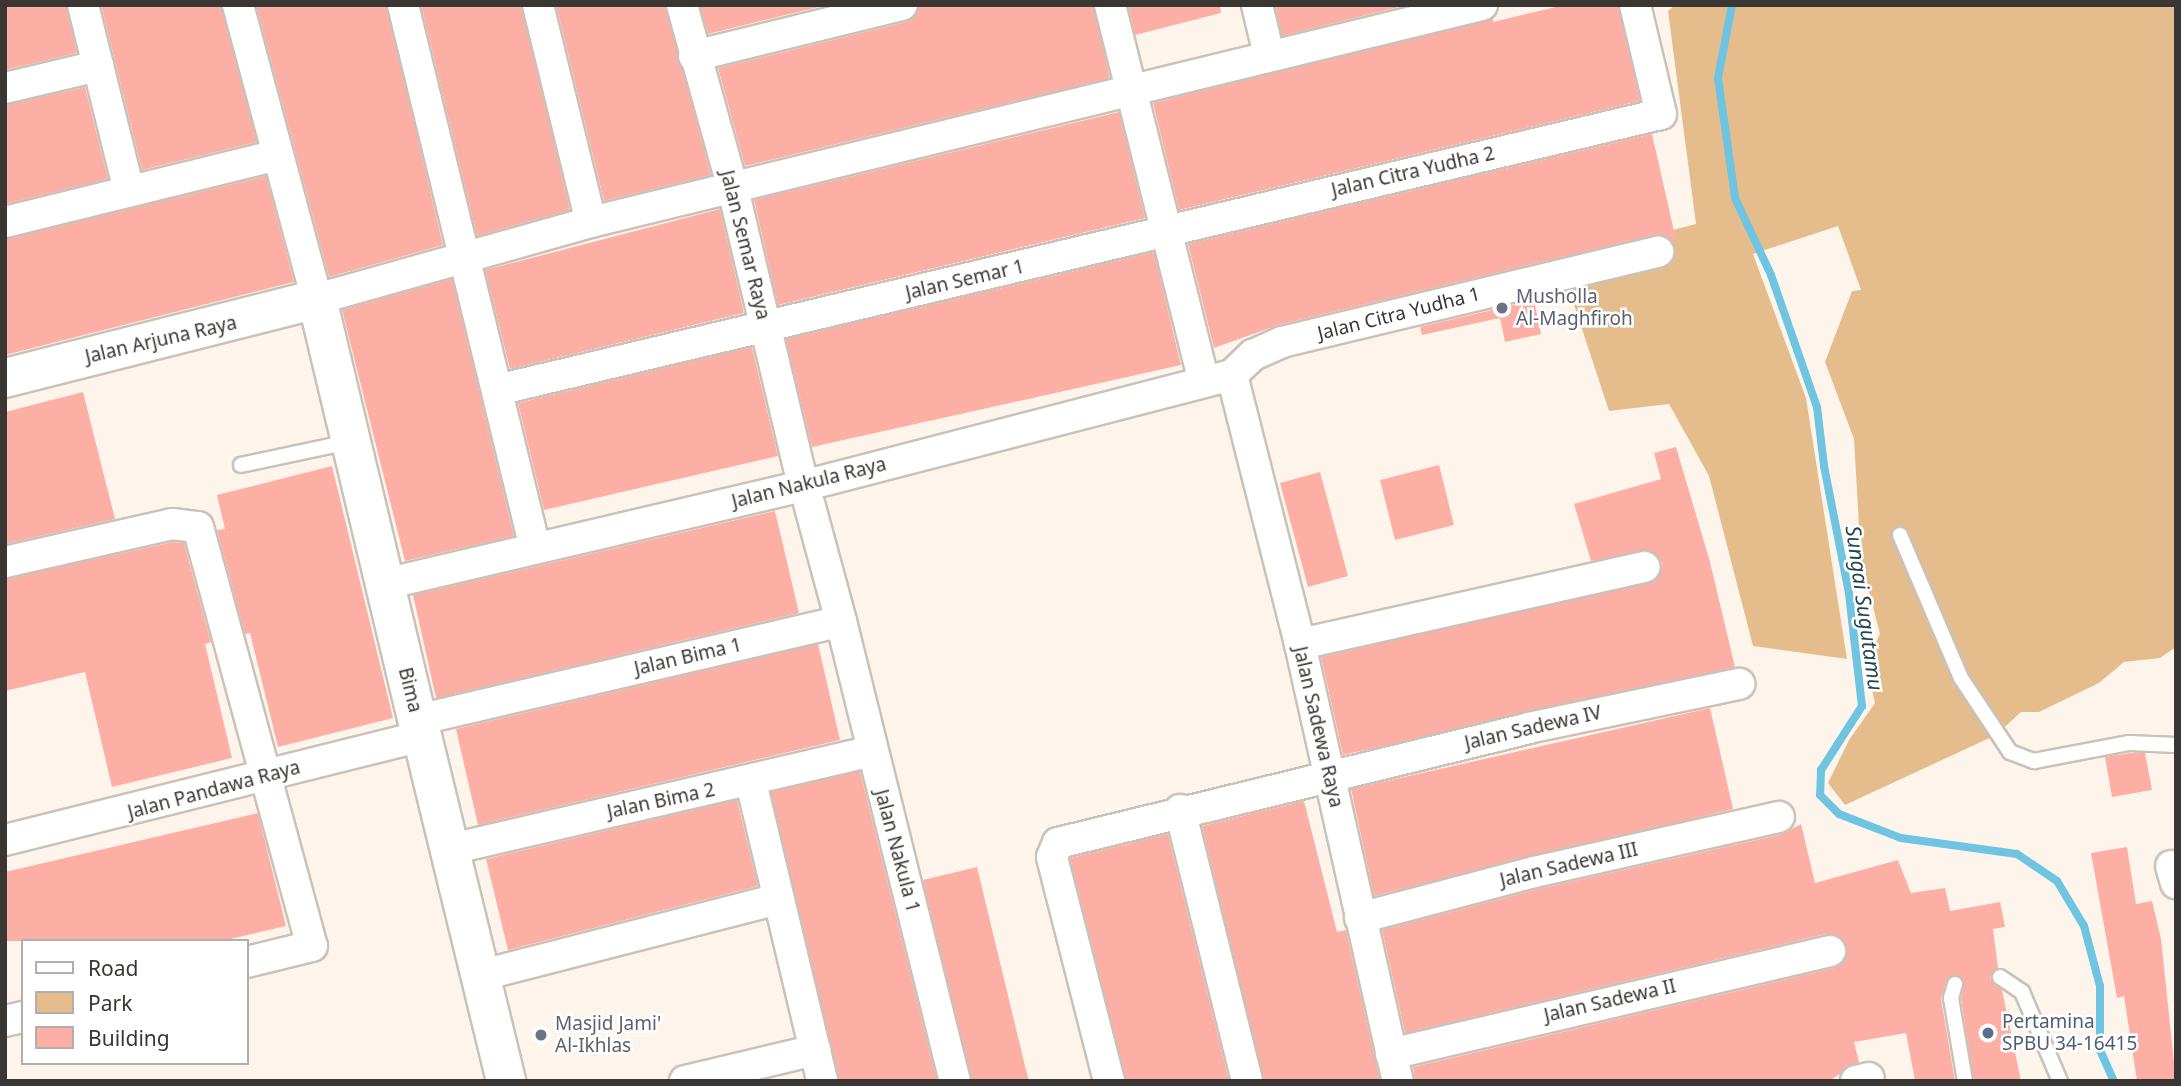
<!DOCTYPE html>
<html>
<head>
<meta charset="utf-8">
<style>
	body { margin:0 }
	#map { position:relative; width:2181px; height:1086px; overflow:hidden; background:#fdf5ec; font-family:"Noto Sans",sans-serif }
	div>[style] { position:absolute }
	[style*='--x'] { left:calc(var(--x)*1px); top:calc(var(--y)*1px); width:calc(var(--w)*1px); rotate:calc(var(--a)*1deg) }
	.green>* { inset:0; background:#e5bd8d }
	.stream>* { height:8px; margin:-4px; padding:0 4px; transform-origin:4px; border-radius:4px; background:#6ec4e1 }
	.building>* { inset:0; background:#fdafa5 }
	.roads { filter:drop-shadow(2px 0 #c9c2b9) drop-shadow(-2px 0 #c9c2b9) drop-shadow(0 2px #c9c2b9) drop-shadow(0 -2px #c9c2b9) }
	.lane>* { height:14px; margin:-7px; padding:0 7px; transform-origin:7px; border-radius:7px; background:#fff }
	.street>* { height:30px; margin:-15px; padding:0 15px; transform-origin:15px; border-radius:15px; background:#fff }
	.secondary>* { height:38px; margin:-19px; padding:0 19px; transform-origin:19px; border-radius:19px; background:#fff }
	.dots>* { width:19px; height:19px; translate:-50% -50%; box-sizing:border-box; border:4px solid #fff; border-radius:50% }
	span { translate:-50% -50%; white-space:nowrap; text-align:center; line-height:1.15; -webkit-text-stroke:5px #fff; paint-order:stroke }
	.street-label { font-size:19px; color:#393633 }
	.worship-label { font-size:19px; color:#5b616d }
	.left { translate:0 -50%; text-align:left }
	.service-label { font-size:19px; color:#4e5e75 }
	.water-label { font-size:21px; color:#1e4552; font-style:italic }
	.frame { position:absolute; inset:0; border:7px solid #393633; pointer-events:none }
	.legend { position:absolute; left:21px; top:939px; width:228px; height:126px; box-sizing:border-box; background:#fff; border:2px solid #b0afad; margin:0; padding:9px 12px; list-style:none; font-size:21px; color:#393633 }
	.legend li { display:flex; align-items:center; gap:14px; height:35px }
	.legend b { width:35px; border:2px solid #b0afad }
</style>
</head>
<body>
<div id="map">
	<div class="green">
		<div style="clip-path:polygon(1675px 5px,2176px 5px,2176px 647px,2160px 658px,2124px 662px,2099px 683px,2039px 712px,2021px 712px,1996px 735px,1845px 805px,1828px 783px,1849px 740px,1875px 703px,1866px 663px,1880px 634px,1861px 561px,1854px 439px,1825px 362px,1852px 291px,1861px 290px,1838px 226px,1753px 254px,1806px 398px,1847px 659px,1753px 646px,1709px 476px,1669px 404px,1609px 411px,1559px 259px,1696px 224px,1668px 11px)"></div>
	</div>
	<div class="stream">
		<div style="--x:1732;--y:5;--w:74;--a:100.9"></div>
		<div style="--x:1718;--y:78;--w:121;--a:81.9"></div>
		<div style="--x:1735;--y:198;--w:85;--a:64.9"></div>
		<div style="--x:1771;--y:275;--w:140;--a:70.8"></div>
		<div style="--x:1817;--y:407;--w:59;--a:83.2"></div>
		<div style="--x:1824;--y:466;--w:130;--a:78.9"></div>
		<div style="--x:1849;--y:594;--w:113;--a:83.4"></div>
		<div style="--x:1862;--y:706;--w:76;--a:122.6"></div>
		<div style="--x:1821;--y:770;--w:25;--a:92"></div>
		<div style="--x:1820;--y:795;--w:27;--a:45"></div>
		<div style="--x:1839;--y:814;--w:66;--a:21.2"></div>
		<div style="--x:1901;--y:838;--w:117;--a:7.9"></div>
		<div style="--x:2017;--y:854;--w:48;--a:34"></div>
		<div style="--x:2057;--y:881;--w:52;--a:59"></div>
		<div style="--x:2084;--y:926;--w:62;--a:75.1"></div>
		<div style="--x:2100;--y:986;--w:64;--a:90"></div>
		<div style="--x:2100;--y:1050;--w:34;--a:66"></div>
	</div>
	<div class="building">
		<div style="clip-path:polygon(5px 5px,66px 5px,77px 53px,5px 70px)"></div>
		<div style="clip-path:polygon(101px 5px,221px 5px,257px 142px,142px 170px)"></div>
		<div style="clip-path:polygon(256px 5px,386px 5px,443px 245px,329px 277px)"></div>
		<div style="clip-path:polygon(421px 5px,521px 5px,570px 210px,477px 236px)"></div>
		<div style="clip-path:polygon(556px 5px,665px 5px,711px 175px,604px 201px)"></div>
		<div style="clip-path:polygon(700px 5px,827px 5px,708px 34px)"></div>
		<div style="clip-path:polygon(919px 5px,1093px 5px,1110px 78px,745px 166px,718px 68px,906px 22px,915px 17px)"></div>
		<div style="clip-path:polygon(1128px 5px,1220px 5px,1221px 13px,1135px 35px)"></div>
		<div style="clip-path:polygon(1275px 5px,1407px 5px,1282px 36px)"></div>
		<div style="clip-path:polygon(1564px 5px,1618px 5px,1640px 101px,1179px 210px,1153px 103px,1493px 19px,1493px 22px)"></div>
		<div style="clip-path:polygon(85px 87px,108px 179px,5px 204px,5px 105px)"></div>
		<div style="clip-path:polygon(1119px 112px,1145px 218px,778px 305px,754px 200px)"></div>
		<div style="clip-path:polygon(1652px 134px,1676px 240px,1654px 235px,1278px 325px,1214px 348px,1188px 244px)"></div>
		<div style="clip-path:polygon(266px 176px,294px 282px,5px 355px,5px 239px)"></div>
		<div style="clip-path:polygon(720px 209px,744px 313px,510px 369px,485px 270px)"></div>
		<div style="clip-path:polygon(1154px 252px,1181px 365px,812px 447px,786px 339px)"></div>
		<div style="clip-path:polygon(452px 279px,514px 536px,405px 561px,342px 310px)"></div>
		<div style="clip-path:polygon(1534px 300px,1541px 334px,1505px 342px,1500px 318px,1422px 335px,1420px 327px)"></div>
		<div style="clip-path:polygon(752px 347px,778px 456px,544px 510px,518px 403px)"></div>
		<div style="clip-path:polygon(83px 392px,115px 519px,5px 544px,5px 412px)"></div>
		<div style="clip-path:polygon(1676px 447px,1710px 562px,1735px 667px,1343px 755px,1321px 657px,1656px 580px,1662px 563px,1650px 550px,1591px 561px,1574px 504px,1661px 479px,1654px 453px)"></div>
		<div style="clip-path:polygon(1439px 465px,1454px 525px,1395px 540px,1380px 480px)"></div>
		<div style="clip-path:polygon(332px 466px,393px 718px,278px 747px,250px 633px,245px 634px,217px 530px,225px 529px,217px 495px)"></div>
		<div style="clip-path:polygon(1320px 472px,1348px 576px,1308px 587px,1280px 483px)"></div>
		<div style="clip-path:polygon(775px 511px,799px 613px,436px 698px,413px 595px)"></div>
		<div style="clip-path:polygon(173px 542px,184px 543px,211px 642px,205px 644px,232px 758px,112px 787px,85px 672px,5px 691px,5px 579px)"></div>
		<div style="clip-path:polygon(818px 644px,840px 740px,478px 825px,456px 729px)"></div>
		<div style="clip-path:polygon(1710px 708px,1733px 809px,1374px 896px,1351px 789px)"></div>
		<div style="clip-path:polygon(2130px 753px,2145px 753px,2152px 790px,2112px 797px,2105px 757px)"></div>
		<div style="clip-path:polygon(860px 771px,937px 1081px,839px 1081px,771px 792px)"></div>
		<div style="clip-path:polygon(737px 800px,758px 886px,508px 950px,486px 859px)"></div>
		<div style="clip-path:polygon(1304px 801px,1337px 932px,1346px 930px,1380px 1081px,1264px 1081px,1202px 826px)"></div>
		<div style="clip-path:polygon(258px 813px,286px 926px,222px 941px,5px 941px,5px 872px)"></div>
		<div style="clip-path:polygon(1801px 824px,1815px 883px,1898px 860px,1911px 893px,1945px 888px,1950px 911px,2000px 902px,2005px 927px,1993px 929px,1998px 968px,1990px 977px,2002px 990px,2021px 1081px,1974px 1081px,1961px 999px,1964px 982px,1953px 975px,1946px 981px,1941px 999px,1955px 1081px,1915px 1081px,1906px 1033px,1854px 1042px,1859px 1062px,1829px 1081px,1415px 1081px,1413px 1067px,1834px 968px,1842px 963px,1847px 948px,1842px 939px,1826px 934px,1405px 1033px,1382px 930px,1538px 889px,1783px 834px)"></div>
		<div style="clip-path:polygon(1168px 834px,1229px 1081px,1126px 1081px,1070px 858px)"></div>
		<div style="clip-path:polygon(2127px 847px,2136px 904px,2152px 901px,2161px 939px,2176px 1081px,2137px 1081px,2124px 996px,2117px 998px,2091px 853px)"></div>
		<div style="clip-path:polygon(977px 867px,1025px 1066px,1029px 1081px,972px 1081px,923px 880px)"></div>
	</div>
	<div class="roads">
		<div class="lane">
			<div style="--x:241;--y:465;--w:110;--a:-12"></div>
			<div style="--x:1900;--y:535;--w:155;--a:66.9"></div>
			<div style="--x:1961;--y:678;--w:89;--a:56.5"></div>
			<div style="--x:2010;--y:752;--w:26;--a:21"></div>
			<div style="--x:2034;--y:761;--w:97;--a:-10.7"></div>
			<div style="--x:2129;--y:743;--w:47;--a:2.4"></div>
			<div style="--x:2000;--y:977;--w:27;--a:34"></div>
			<div style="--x:2022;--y:992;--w:97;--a:66.9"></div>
			<div style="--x:1955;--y:984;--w:15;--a:106"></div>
			<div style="--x:1951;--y:998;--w:84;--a:80.4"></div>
		</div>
		<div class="street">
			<div style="--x:83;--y:5;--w:192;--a:76.1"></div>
			<div style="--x:238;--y:5;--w:304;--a:75"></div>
			<div style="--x:317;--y:299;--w:285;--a:-15.7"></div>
			<div style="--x:591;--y:222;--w:917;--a:-13.69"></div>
			<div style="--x:403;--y:5;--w:559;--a:76.34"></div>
			<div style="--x:538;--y:5;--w:223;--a:76.3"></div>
			<div style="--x:682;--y:5;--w:191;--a:74.5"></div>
			<div style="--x:733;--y:189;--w:305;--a:76.7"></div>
			<div style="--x:1110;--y:5;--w:388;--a:76"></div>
			<div style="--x:1257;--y:5;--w:51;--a:76.5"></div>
			<div style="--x:694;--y:56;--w:214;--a:-13.8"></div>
			<div style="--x:5;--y:88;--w:96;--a:-13.3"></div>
			<div style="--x:5;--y:222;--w:281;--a:-13.8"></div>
			<div style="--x:1232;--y:375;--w:277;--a:75.8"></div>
			<div style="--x:1300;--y:644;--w:448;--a:77.4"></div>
			<div style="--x:497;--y:390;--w:1196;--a:-13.34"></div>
			<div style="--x:1661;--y:114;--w:112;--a:-103.4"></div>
			<div style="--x:5;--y:562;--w:171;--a:-12.8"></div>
			<div style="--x:172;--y:524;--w:26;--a:7"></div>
			<div style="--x:198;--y:527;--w:434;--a:74.8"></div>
			<div style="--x:312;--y:946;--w:67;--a:166.2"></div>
			<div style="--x:385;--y:584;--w:429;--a:-13.2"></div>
			<div style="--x:803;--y:486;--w:443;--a:-14.5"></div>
			<div style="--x:1232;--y:375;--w:29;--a:-44"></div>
			<div style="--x:1253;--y:355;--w:32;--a:-24"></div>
			<div style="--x:1282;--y:342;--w:387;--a:-13.5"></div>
			<div style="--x:841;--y:621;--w:474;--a:76.1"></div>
			<div style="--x:1300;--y:644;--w:353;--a:-12.6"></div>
			<div style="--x:751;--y:782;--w:307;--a:76.6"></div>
			<div style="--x:1180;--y:810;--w:279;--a:76.1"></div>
			<div style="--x:5;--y:840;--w:430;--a:-14"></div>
			<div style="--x:422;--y:736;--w:17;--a:-107"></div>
			<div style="--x:417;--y:720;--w:435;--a:-13.1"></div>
			<div style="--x:841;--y:621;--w:122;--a:-105.2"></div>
			<div style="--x:451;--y:849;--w:431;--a:-13.1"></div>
			<div style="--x:2171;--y:866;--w:18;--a:74"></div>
			<div style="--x:1360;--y:918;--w:180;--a:-14.8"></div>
			<div style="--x:1534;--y:872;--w:251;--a:-12.7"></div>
			<div style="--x:482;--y:975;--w:306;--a:-14.4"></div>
			<div style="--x:5;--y:1021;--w:18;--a:-13"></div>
			<div style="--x:1391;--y:1054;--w:451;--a:-13.2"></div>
			<div style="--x:685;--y:1081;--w:134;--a:-13.4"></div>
			<div style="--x:1109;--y:1081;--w:231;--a:-104.3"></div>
			<div style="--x:1052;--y:857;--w:15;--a:-67"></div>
			<div style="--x:1058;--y:843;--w:484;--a:-13.7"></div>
			<div style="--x:1528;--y:728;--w:216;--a:-11.8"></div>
			<div style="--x:1856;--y:1081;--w:13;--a:-13"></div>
		</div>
		<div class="secondary">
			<div style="--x:5;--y:378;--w:322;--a:-14.2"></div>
			<div style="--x:317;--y:299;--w:433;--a:76.6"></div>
			<div style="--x:422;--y:736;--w:355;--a:76.3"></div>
		</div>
	</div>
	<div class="dots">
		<div style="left:1502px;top:308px;background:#6b7280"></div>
		<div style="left:1988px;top:1033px;background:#5c6f8a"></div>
		<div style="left:541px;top:1035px;background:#6b7280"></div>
	</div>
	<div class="street-label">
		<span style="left:1413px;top:172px;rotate:-13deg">Jalan Citra Yudha 2</span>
		<span style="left:745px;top:245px;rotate:76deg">Jalan Semar Raya</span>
		<span style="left:965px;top:280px;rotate:-13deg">Jalan Semar 1</span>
		<span style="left:1399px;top:314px;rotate:-14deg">Jalan Citra Yudha 1</span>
		<span style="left:161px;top:340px;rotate:-13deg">Jalan Arjuna Raya</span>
		<span style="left:809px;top:483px;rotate:-14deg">Jalan Nakula Raya</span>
		<span style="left:688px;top:657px;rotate:-13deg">Jalan Bima 1</span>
		<span style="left:410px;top:690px;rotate:76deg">Bima</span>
		<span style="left:1318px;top:727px;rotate:77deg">Jalan Sadewa Raya</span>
		<span style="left:1533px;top:728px;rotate:-13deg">Jalan Sadewa IV</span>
		<span style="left:214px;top:790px;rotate:-15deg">Jalan Pandawa Raya</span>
		<span style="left:661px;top:801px;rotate:-12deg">Jalan Bima 2</span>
		<span style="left:897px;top:851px;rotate:75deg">Jalan Nakula 1</span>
		<span style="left:1569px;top:865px;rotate:-13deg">Jalan Sadewa III</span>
		<span style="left:1610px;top:1001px;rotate:-13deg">Jalan Sadewa II</span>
	</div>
	<div class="worship-label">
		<span class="left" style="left:1516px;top:308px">Musholla<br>Al-Maghfiroh</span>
		<span class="left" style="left:555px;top:1035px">Masjid Jami'<br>Al-Ikhlas</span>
	</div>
	<div class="service-label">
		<span class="left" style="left:2002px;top:1033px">Pertamina<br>SPBU 34-16415</span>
	</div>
	<div class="water-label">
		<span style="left:1865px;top:608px;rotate:82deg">Sungai Sugutamu</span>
	</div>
	<div class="frame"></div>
	<ul class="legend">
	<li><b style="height:9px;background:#fff"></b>Road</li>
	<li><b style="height:19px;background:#e5bd8d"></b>Park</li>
	<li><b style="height:19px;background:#fdafa5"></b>Building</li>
	</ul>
</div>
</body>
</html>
